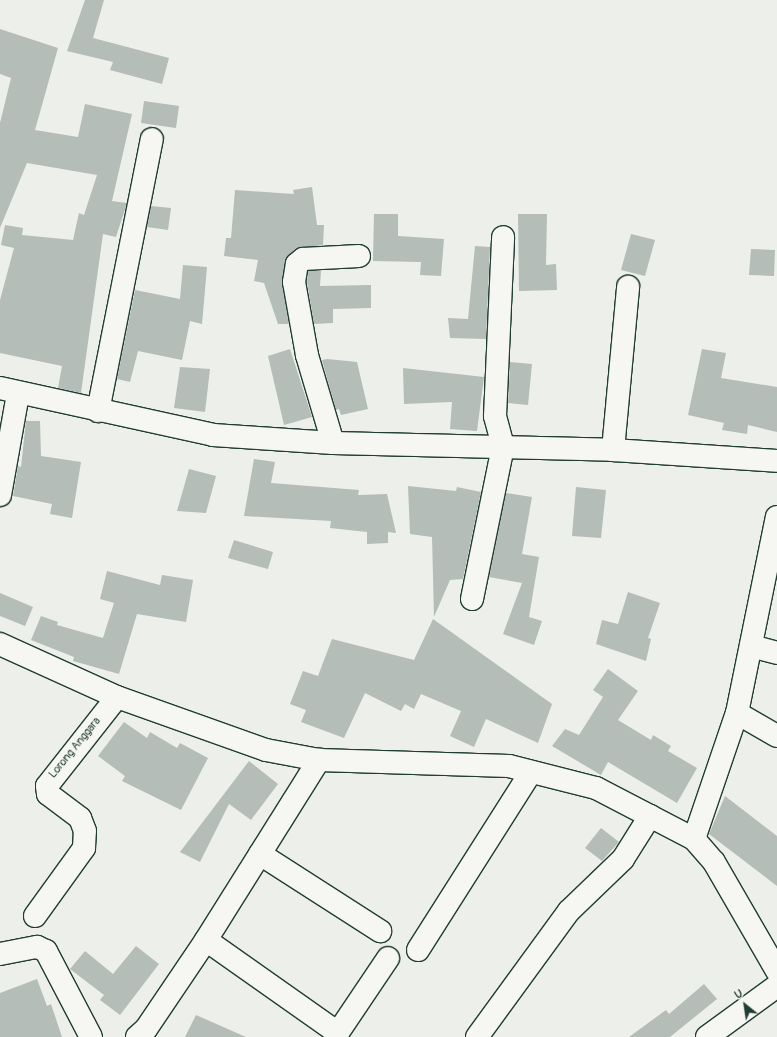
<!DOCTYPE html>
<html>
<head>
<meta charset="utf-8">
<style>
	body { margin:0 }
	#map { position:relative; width:777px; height:1037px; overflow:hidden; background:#edefea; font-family:Pangolin,sans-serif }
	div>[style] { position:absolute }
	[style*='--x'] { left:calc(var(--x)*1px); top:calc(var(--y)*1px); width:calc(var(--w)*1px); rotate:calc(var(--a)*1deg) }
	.building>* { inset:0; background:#b4bdb8 }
	.roads { filter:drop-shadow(1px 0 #1f3d34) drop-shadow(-1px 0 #1f3d34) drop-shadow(0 1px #1f3d34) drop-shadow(0 -1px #1f3d34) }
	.minor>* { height:22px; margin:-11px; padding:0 11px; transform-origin:11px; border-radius:11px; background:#f6f6f2 }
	span { translate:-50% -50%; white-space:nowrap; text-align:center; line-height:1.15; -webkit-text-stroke:3px #f6f6f2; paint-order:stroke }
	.street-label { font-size:11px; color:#1f3d34 }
	.north { position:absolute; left:725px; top:985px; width:40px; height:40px; -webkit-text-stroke:3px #f6f6f2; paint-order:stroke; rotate:330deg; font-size:11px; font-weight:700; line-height:16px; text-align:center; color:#1f3d34 }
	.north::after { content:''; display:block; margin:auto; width:14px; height:18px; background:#1f3d34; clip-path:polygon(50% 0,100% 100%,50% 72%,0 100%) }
</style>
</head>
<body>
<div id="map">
	<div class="building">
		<div style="clip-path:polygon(85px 0,104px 0,93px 38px,169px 58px,162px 84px,110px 70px,113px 62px,67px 51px)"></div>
		<div style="clip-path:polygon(0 29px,58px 48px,35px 130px,78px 137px,85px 104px,132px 114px,112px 201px,127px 203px,116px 237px,103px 234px,81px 393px,58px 388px,62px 366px,0 353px,0 300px,14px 248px,1px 245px,5px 225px,23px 228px,22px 235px,73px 240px,79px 213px,84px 215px,97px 175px,27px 163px,0 228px,0 123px,11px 78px,0 74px)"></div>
		<div style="clip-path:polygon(144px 101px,179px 106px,176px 128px,141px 123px)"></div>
		<div style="clip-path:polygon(312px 187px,317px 225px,324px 225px,323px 245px,295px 249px,285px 261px,282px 284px,289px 324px,278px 324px,264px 283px,254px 281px,258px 260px,224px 256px,226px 238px,231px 238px,235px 190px,294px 194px,293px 190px)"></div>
		<div style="clip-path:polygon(151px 206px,171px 208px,168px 230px,147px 227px)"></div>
		<div style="clip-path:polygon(374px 214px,398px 214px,398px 236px,444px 239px,441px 276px,420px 275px,421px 262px,373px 261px)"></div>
		<div style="clip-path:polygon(518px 214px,547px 214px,546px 265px,556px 264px,557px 290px,519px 291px)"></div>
		<div style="clip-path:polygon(631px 234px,655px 240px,645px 276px,621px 270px)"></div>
		<div style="clip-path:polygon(475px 246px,490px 247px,486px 339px,450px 338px,448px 318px,468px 319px)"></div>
		<div style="clip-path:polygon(751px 249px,775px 250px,774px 276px,749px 275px)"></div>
		<div style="clip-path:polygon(183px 265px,207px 267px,202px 324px,190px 321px,182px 360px,138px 351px,130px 382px,117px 379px,135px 290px,180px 299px)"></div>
		<div style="clip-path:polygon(308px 271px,321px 271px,320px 286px,371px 285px,371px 308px,333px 309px,333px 323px,314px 324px,307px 282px)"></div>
		<div style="clip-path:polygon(290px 349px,312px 417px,284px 425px,268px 356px)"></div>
		<div style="clip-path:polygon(702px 349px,726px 353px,721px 378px,777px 387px,777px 432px,748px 425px,747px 434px,722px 430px,724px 423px,688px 415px)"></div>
		<div style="clip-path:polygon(327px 359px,357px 362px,368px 409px,341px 415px,339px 409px,336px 410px,322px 360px)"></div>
		<div style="clip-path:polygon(510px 362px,532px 364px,528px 405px,508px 403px)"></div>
		<div style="clip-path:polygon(180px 367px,210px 369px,205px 412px,174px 408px)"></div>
		<div style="clip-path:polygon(403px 368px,484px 377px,477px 431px,450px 429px,452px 402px,404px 404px)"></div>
		<div style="clip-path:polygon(26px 421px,40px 421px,41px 456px,81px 462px,72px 518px,50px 514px,52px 504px,13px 496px,18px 466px,21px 467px)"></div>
		<div style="clip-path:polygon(254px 459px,275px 462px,271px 483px,359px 490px,358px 495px,387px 494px,396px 533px,388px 532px,388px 543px,367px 544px,367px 532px,330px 528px,331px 521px,244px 516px)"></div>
		<div style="clip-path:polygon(189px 469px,216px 476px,206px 513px,177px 511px)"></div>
		<div style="clip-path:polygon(408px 486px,456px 491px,457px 487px,481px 492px,463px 579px,450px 580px,434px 617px,432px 537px,410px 534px)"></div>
		<div style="clip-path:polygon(576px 487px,606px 490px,601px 538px,572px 536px)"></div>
		<div style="clip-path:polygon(506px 493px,532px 497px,522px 554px,539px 557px,529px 617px,542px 621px,534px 645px,503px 634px,522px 583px,489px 577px)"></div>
		<div style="clip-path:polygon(234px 540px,273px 552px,268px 569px,228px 558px)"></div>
		<div style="clip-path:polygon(107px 571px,160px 585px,162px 575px,193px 580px,186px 622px,137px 614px,119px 674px,73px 661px,74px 657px,31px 640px,41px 616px,58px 622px,57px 625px,103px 638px,114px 603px,100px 599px)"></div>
		<div style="clip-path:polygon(628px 592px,660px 603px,648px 638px,651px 639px,646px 661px,596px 644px,602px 620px,618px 624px)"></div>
		<div style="clip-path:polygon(0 593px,33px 607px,25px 626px,0 616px)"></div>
		<div style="clip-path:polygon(433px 619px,552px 704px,538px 743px,486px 719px,474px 747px,450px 736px,461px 711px,421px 694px,414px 709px,405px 704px,401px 711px,365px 693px,344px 738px,301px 722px,306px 710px,290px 704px,303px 671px,318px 676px,332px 639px,414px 660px)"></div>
		<div style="clip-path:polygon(608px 669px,638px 691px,618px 720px,651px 740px,653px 735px,671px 746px,668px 751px,697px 768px,677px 803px,608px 762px,601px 775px,552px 746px,565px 729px,579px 735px,603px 697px,593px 690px)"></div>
		<div style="clip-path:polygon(124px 722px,147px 738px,150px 732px,177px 748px,180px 743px,208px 758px,181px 810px,122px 781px,125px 776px,98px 756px)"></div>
		<div style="clip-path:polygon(249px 761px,278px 784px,251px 820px,229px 804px,200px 862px,180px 852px)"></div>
		<div style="clip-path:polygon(725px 796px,777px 836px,777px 886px,709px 834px)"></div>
		<div style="clip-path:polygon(601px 828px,619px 842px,602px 861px,585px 848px)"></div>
		<div style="clip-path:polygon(136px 946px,159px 964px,120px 1015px,100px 1000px,104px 995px,70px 969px,85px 951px,113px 974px)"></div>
		<div style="clip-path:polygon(37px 979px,47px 1006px,51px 1004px,62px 1037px,0 1037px,0 993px)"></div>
		<div style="clip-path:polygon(704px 984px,717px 999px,670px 1037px,629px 1037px,666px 1010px,669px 1014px)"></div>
		<div style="clip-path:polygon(196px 1015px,246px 1037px,185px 1037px)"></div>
	</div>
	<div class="roads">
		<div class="minor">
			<div style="--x:0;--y:388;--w:218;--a:12.4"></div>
			<div style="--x:213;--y:435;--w:120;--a:3.8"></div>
			<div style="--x:333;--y:443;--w:280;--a:1.4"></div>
			<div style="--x:613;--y:450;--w:164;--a:3.8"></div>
			<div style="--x:98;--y:411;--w:277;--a:-78.8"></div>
			<div style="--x:333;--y:443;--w:92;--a:-106.5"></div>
			<div style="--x:307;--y:355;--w:74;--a:-100.1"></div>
			<div style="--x:294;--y:282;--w:18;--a:-81"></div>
			<div style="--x:297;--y:264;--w:8;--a:-40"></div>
			<div style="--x:303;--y:259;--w:56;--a:-3.1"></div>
			<div style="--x:613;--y:450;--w:164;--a:-84.7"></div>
			<div style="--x:0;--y:495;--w:103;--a:-79.9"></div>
			<div style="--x:472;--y:599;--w:156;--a:-78.5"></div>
			<div style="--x:503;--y:446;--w:31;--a:-105"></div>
			<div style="--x:495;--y:416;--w:179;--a:-87.4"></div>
			<div style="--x:0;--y:644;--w:128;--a:24.4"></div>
			<div style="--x:117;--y:697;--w:158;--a:19.6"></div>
			<div style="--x:266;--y:750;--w:54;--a:10.7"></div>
			<div style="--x:319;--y:760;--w:190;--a:1.8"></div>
			<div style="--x:509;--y:766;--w:90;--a:14.2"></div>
			<div style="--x:596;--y:788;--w:110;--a:27.5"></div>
			<div style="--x:694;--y:839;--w:30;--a:49"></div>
			<div style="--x:714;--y:862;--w:126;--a:60"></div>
			<div style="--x:751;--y:646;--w:27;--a:15"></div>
			<div style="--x:737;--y:713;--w:46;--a:29.9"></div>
			<div style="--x:694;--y:839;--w:133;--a:-71.2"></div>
			<div style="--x:737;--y:713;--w:200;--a:-78.5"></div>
			<div style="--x:260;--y:854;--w:143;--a:32.7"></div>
			<div style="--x:35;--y:916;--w:84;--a:-54.2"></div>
			<div style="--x:84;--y:848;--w:17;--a:-87"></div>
			<div style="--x:85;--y:831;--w:14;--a:-111"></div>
			<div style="--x:80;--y:818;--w:40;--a:-143"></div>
			<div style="--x:48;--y:794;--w:8;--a:-97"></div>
			<div style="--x:47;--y:786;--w:113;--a:-51.8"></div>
			<div style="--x:206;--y:940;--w:161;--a:35.2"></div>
			<div style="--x:418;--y:950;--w:211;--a:-57.6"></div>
			<div style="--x:0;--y:954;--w:38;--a:-11"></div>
			<div style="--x:37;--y:947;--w:10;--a:24"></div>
			<div style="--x:46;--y:951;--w:97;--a:62.4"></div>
			<div style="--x:137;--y:1037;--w:12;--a:-42"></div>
			<div style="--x:146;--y:1029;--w:107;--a:-56"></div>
			<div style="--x:206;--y:940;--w:213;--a:-57.9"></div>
			<div style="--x:335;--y:1037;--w:95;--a:-56.1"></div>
			<div style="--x:477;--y:1037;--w:156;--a:-53.9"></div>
			<div style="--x:569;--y:911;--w:75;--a:-43.9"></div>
			<div style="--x:623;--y:859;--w:51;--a:-57.9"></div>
			<div style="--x:707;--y:1037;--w:87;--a:-36.1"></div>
		</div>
	</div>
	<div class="street-label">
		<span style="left:75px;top:748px;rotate:-51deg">Lorong Anggara</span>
	</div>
	<div class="north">U</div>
</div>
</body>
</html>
